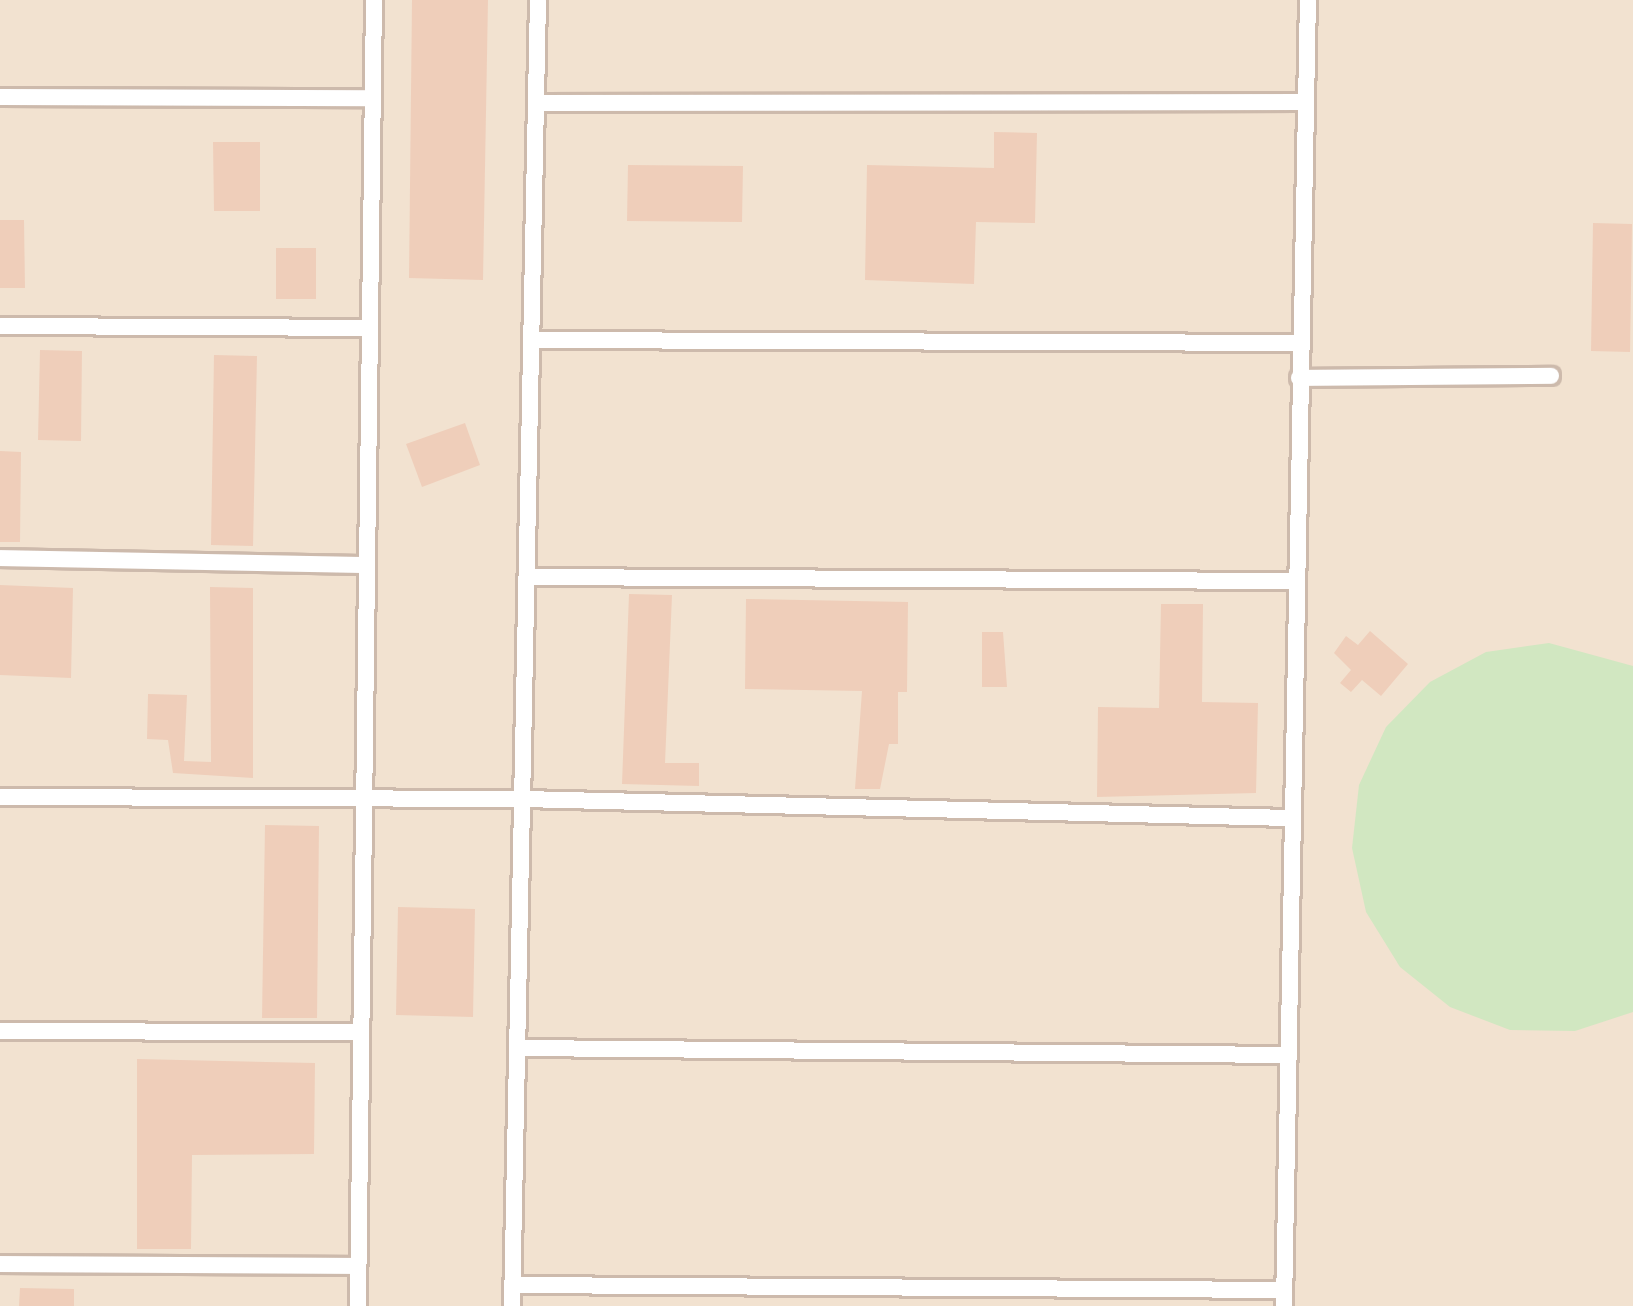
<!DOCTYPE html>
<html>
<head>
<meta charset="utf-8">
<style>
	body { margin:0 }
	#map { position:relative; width:1633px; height:1306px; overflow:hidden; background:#fbf0e1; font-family:Ubuntu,sans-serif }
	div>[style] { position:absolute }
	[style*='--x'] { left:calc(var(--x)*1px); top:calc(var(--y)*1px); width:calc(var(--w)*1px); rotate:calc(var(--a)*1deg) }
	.residential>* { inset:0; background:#f2e2d0 }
	.green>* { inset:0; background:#d1e7c1 }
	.building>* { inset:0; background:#efceba }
	.roads { filter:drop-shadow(3px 0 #cdbaac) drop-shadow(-3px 0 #cdbaac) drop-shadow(0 3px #cdbaac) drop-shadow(0 -3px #cdbaac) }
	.minor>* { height:16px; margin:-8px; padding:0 8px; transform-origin:8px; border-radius:8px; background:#fff }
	span { translate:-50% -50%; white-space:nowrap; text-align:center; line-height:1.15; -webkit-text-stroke:9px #fef4e7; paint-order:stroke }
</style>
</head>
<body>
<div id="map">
	<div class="residential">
		<div style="clip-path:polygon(0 0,1633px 0,1633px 1306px,0 1306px)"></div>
	</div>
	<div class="green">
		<div style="clip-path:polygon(1549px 643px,1633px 666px,1633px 1012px,1575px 1031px,1510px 1030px,1450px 1007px,1400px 967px,1366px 912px,1352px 848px,1359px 785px,1386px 727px,1430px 682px,1486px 652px)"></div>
	</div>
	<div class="building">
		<div style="clip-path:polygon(412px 0,488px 0,483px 280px,409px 278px)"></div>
		<div style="clip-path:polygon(994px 132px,1037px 133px,1035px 223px,976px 222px,974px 284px,865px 280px,867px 165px,994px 168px)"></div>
		<div style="clip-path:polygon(213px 142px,260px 142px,260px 211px,214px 211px)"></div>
		<div style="clip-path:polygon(628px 165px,743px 166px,742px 222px,627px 221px)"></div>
		<div style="clip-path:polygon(0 220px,24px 220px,25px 288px,0 288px)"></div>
		<div style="clip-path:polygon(1593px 223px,1632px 224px,1630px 352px,1591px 351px)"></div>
		<div style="clip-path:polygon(276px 248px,316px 248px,316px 299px,276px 299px)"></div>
		<div style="clip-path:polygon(40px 350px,82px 351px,81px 441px,38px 440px)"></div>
		<div style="clip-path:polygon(214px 355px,257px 356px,253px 546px,211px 545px)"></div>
		<div style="clip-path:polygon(465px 423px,480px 465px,422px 487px,406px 444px)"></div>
		<div style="clip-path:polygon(0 451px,21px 452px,20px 542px,0 542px)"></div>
		<div style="clip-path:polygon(0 585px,73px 588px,71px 678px,0 675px)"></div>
		<div style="clip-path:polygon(210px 587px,253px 588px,253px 778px,173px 773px,168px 740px,147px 739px,148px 694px,187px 695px,184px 761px,211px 762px)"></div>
		<div style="clip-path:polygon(629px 594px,672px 595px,665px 763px,699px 763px,699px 786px,622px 784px)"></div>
		<div style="clip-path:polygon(746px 599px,908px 602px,907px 692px,898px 692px,898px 744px,889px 744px,880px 789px,855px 789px,862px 691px,745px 689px)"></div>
		<div style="clip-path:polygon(1161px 604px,1203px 604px,1202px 702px,1258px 703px,1256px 793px,1097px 797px,1098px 707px,1159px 708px)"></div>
		<div style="clip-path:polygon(1370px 631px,1408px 664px,1381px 696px,1362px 680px,1351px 692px,1340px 683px,1351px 670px,1334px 653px,1346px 636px,1358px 645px)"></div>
		<div style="clip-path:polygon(982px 632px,1003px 632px,1007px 687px,982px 687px)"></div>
		<div style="clip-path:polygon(265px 825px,319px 826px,317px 1018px,262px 1018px)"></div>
		<div style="clip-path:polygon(398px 907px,475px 909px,473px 1017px,396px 1015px)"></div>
		<div style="clip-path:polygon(137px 1059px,315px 1063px,314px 1154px,192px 1155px,191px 1249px,137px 1249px)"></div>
		<div style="clip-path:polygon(20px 1288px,74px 1289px,74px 1306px,19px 1306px)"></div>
	</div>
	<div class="roads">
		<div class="minor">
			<div style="--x:0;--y:97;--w:372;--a:0.2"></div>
			<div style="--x:536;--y:103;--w:768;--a:-0.07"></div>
			<div style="--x:0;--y:326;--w:370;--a:0.3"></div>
			<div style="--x:531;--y:340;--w:769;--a:0.22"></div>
			<div style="--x:1299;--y:378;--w:252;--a:-0.5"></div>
			<div style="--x:0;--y:558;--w:367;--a:1.1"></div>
			<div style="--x:527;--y:577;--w:769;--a:0.3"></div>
			<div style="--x:0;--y:797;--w:523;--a:0.22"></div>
			<div style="--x:523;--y:799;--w:769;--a:1.42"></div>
			<div style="--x:0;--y:1031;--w:361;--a:0.2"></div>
			<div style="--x:518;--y:1048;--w:770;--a:0.52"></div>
			<div style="--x:0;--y:1264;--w:358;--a:0.3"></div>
			<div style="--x:513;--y:1285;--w:771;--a:0.37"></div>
			<div style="--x:358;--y:1306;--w:1306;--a:-89.3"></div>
			<div style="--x:512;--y:1306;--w:1306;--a:-88.86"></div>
			<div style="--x:1284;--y:1306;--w:1306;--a:-88.95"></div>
		</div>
	</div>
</div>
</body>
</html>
